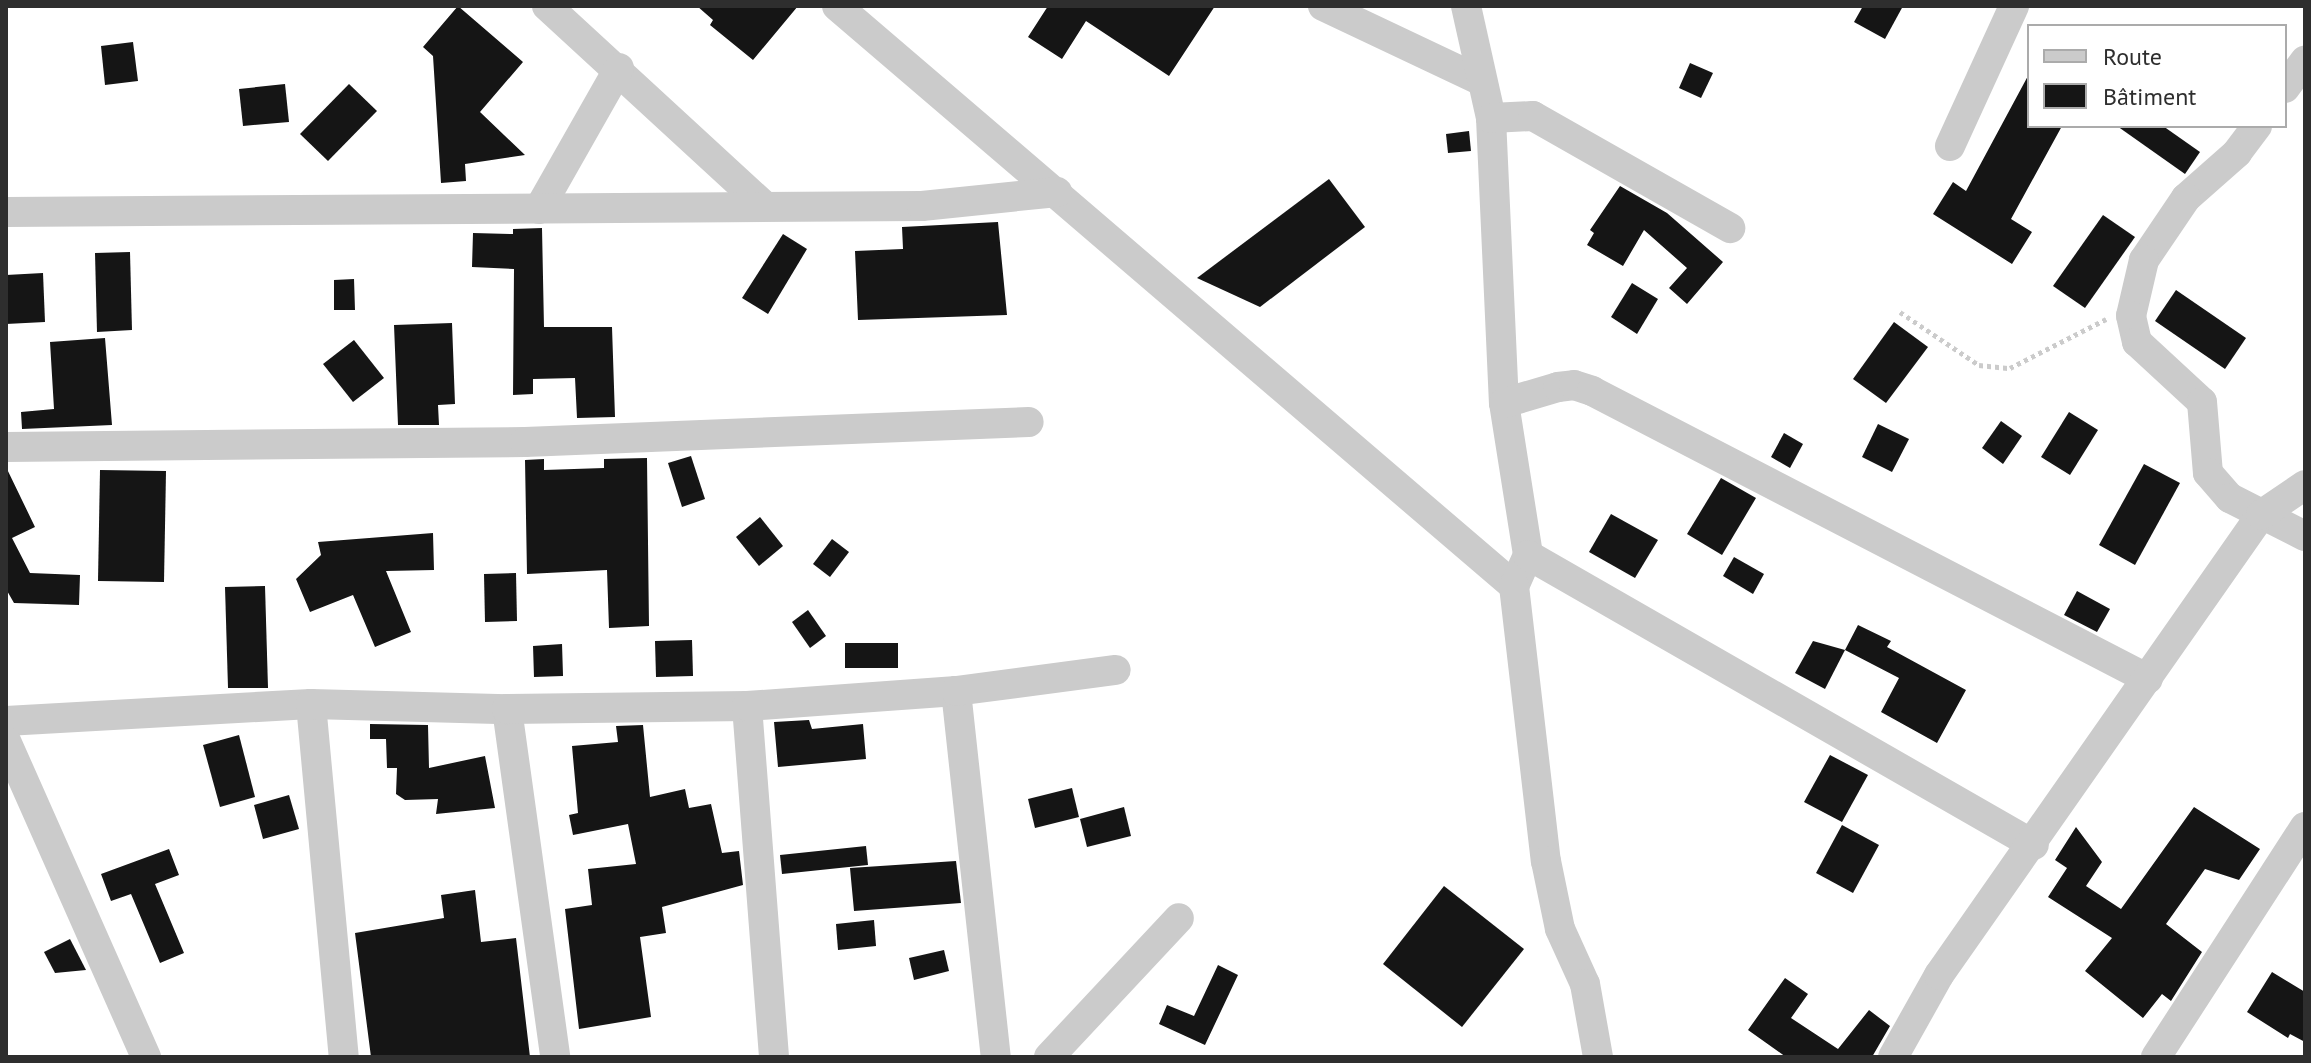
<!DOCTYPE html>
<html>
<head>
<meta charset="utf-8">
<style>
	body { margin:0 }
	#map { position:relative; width:2311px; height:1063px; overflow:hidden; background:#fff; font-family:"PT Sans",sans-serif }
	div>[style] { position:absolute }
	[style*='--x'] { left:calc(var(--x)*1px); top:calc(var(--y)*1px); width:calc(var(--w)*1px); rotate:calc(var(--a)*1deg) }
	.building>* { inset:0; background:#151515 }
	.path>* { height:5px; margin-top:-2.5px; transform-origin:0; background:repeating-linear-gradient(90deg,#cbcbcb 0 4px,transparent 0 8px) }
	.minor>* { height:30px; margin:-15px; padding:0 15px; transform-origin:15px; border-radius:15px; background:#cbcbcb }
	span { translate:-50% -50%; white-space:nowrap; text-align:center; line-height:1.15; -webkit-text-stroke:8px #fff; paint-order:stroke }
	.frame { position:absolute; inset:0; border:8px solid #2e2e2e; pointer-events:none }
	.legend { position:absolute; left:2027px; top:24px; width:260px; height:104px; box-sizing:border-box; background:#fff; border:2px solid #ababab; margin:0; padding:10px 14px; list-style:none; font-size:24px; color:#2e2e2e }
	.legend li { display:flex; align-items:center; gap:16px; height:40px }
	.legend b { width:40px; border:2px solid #ababab }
</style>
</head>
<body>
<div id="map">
	<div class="building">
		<div style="clip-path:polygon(458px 6px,523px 62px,480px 112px,525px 155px,465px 164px,466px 181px,441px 183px,433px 56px,423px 47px)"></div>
		<div style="clip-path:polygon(697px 6px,798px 6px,753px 60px,710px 25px,713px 20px)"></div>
		<div style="clip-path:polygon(1048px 6px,1215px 6px,1169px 76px,1086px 21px,1062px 59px,1028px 37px)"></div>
		<div style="clip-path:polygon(1863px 6px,1903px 6px,1885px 39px,1854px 22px)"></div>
		<div style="clip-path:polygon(133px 42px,138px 81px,105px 85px,101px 46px)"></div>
		<div style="clip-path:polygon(1690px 63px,1713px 73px,1701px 98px,1679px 88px)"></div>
		<div style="clip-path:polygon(2029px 74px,2029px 126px,2062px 126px,2011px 219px,2032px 232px,2012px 264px,1933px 214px,1953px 182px,1966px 191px)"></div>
		<div style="clip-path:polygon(285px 84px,289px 122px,243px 126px,239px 89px)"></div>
		<div style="clip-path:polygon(349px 84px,377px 111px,328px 161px,300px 134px)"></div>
		<div style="clip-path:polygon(2117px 126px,2163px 126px,2200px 152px,2185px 174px)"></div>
		<div style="clip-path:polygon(1469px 131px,1471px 151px,1448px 153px,1446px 134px)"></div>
		<div style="clip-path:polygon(1329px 179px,1365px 227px,1260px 307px,1197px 278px)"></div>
		<div style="clip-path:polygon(1620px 186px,1667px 213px,1723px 262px,1687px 304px,1669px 288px,1687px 268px,1644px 230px,1623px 266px,1587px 245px,1594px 233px,1590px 230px)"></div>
		<div style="clip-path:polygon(2103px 215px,2135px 237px,2085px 308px,2053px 286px)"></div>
		<div style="clip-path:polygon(998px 222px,1007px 315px,858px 320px,855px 251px,903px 249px,902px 227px)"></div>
		<div style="clip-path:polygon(542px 228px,544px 327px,612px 327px,615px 417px,577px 418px,575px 378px,533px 379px,533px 394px,513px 395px,514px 269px,472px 267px,473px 233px,513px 234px,513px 229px)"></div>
		<div style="clip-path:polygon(783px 234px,807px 249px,768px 314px,742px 298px)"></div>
		<div style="clip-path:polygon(130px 252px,132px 330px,97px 332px,95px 253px)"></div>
		<div style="clip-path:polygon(43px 273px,45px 322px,6px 324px,6px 275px)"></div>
		<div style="clip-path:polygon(354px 279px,355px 310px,334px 310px,334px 280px)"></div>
		<div style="clip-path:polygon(1632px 283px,1658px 299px,1637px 334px,1611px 317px)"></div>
		<div style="clip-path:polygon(2176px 290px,2246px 338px,2225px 369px,2155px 321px)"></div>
		<div style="clip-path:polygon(1894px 322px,1928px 347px,1886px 403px,1853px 379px)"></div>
		<div style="clip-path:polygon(452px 323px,455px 404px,438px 405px,439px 425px,398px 425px,394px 325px)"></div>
		<div style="clip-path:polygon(105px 338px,112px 425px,22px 429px,21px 412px,54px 409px,50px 342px)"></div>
		<div style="clip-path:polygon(354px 340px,384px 378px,353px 402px,323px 364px)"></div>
		<div style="clip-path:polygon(2069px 412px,2098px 430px,2070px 475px,2041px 457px)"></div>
		<div style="clip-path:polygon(2001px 421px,2022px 436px,2003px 464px,1982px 448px)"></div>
		<div style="clip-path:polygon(1878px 424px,1909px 439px,1892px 472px,1862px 457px)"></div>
		<div style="clip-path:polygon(1784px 433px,1803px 444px,1790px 468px,1771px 457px)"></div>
		<div style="clip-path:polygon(691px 456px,705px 499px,682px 507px,668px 463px)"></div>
		<div style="clip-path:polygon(647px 458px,649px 626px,609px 628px,607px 570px,527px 574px,525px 460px,544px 459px,544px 470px,604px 468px,604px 459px)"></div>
		<div style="clip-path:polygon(2144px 464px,2180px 483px,2135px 565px,2099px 545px)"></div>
		<div style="clip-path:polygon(6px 467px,35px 527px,12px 538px,30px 573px,80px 575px,79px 605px,14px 603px,6px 589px)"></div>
		<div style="clip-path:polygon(100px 470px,166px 471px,164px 582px,98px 581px)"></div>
		<div style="clip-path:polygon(1721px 478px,1756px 498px,1722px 555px,1687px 534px)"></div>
		<div style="clip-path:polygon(1611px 514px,1658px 540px,1635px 578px,1589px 552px)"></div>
		<div style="clip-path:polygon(760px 517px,783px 546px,759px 566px,736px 537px)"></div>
		<div style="clip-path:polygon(433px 533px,434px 570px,386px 571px,411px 632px,375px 647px,353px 595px,310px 612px,296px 579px,321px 555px,318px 542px)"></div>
		<div style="clip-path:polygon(832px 539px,849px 552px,830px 577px,813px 564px)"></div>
		<div style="clip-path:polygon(1734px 557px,1764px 574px,1753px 594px,1723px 576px)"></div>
		<div style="clip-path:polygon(516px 573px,517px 621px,485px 622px,484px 574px)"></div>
		<div style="clip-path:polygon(265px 586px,268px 688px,228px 688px,225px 587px)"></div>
		<div style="clip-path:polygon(2077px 591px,2110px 609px,2097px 632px,2064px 615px)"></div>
		<div style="clip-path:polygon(808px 610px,826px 636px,810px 648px,792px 622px)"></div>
		<div style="clip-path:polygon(1858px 625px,1891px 641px,1887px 647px,1966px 690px,1937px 743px,1881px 712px,1899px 678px,1845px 650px)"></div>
		<div style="clip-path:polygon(692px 640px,693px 676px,656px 677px,655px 641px)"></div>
		<div style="clip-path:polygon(1813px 641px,1845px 650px,1825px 689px,1795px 673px)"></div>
		<div style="clip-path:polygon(845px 643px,898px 643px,898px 668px,845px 668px)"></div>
		<div style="clip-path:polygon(562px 644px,563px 676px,534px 677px,533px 646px)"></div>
		<div style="clip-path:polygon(809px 720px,812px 729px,863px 724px,866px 759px,778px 767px,774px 722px)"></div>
		<div style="clip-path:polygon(370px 724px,428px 725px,429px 768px,485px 756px,495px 808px,436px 814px,438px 799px,405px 800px,396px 794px,397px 768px,387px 768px,386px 739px,370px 739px)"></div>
		<div style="clip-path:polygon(643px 725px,650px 797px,685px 789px,689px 808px,711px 804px,722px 853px,739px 851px,743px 885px,662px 907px,666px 933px,640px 937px,651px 1017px,579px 1029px,565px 909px,592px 905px,588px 869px,636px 864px,628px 824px,573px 835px,569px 815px,578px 813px,572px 746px,618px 742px,616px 726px)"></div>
		<div style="clip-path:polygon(239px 735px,255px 797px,220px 807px,203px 745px)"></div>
		<div style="clip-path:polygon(1830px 755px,1868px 775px,1842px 822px,1804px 802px)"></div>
		<div style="clip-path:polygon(1072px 788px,1079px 817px,1035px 828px,1028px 799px)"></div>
		<div style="clip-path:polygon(289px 795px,299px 829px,263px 839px,254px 805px)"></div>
		<div style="clip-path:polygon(1124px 807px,1131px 836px,1087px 847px,1080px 819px)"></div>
		<div style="clip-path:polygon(2194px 807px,2260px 849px,2239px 880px,2205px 869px,2166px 924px,2202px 952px,2171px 1001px,2162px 994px,2143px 1018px,2085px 971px,2112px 938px,2048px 897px,2067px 868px,2055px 860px,2076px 827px,2102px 862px,2086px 886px,2121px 909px)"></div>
		<div style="clip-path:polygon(1842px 825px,1879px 845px,1853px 893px,1816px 873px)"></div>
		<div style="clip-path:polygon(866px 846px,868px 865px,782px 874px,780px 855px)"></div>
		<div style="clip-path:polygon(169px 849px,179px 875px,155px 884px,184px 953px,160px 963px,131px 894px,111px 901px,101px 874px)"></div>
		<div style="clip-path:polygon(956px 861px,961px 903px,854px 911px,850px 868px)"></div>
		<div style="clip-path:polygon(1444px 886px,1524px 949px,1462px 1027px,1383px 964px)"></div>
		<div style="clip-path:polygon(475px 890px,481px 942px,516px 938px,530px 1057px,371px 1057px,355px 933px,444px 918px,441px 895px)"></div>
		<div style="clip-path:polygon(874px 920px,876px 946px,838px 950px,836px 924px)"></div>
		<div style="clip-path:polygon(70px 939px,86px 970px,55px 973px,44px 952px)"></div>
		<div style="clip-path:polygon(944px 950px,949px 971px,914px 980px,909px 958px)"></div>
		<div style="clip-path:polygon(1218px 965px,1238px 975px,1205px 1045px,1159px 1024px,1167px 1005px,1194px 1016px)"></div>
		<div style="clip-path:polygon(2272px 972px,2305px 992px,2305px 1042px,2290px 1034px,2288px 1038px,2247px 1012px)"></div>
		<div style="clip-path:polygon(1785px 978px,1808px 994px,1791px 1018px,1838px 1049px,1869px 1010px,1890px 1026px,1872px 1057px,1786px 1057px,1748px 1030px)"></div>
	</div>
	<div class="path">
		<div style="--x:1900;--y:312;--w:95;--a:33.9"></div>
		<div style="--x:1979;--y:365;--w:31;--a:6"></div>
		<div style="--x:2010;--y:368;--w:108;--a:-27"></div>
	</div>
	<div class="minor">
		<div style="--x:547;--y:6;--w:292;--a:42.6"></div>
		<div style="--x:837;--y:6;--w:891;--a:40.59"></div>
		<div style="--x:1323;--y:6;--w:176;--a:25.3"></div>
		<div style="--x:1466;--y:6;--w:115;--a:77.4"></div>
		<div style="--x:1491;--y:118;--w:285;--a:87.4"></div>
		<div style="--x:1504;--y:403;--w:154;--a:81"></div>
		<div style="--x:1528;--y:555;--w:34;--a:114"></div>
		<div style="--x:1514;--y:586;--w:277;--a:83.4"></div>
		<div style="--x:1546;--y:861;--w:69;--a:78.4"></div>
		<div style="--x:1560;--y:929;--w:60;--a:65.6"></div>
		<div style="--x:1585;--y:984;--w:74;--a:79.9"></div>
		<div style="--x:2285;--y:88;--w:34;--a:-54"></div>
		<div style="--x:1491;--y:118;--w:42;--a:-2.7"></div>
		<div style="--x:1533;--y:116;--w:227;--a:29.6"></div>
		<div style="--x:2257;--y:126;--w:34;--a:127"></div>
		<div style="--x:2237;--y:153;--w:68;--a:138.6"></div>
		<div style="--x:2186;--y:198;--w:75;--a:124.1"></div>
		<div style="--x:2144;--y:260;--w:57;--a:103.1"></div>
		<div style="--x:2131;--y:316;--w:27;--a:77"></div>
		<div style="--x:2137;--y:342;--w:88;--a:42.7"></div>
		<div style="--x:2202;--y:402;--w:71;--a:85.2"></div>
		<div style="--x:2208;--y:473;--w:33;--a:49"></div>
		<div style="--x:2230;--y:498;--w:84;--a:26.9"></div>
		<div style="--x:1950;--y:146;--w:154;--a:-65.4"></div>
		<div style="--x:539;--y:209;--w:162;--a:-60.4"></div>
		<div style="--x:6;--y:212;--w:916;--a:-0.38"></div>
		<div style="--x:922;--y:206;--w:136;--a:-5.9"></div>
		<div style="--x:1504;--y:403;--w:56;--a:-16.5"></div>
		<div style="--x:1558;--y:387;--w:16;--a:-7"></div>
		<div style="--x:1574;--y:385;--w:19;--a:18"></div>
		<div style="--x:1592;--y:391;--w:626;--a:27.38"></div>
		<div style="--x:6;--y:447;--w:519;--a:-0.55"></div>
		<div style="--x:525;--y:442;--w:504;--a:-2.27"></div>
		<div style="--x:1528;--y:555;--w:583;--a:29.82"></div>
		<div style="--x:956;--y:691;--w:368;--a:83.8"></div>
		<div style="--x:311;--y:704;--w:355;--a:84.7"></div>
		<div style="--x:747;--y:706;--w:352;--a:85.6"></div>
		<div style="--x:507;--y:709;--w:351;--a:82.1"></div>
		<div style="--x:6;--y:721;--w:305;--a:-3.2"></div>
		<div style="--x:311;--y:704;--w:196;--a:1.5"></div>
		<div style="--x:507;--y:709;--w:240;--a:-0.7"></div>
		<div style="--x:747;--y:706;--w:210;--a:-4.1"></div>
		<div style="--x:956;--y:691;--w:161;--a:-7.5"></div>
		<div style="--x:6;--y:741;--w:346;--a:66.1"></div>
		<div style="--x:1049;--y:1057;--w:190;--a:-46.9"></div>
		<div style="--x:1893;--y:1057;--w:94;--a:-60.7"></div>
		<div style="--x:1939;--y:975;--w:562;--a:-55.01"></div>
		<div style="--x:2261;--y:515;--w:53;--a:-34.3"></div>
		<div style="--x:2156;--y:1057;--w:274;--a:-57.1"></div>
	</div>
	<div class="frame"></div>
	<ul class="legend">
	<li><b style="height:10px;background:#cbcbcb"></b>Route</li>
	<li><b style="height:22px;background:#151515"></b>Bâtiment</li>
	</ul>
</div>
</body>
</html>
